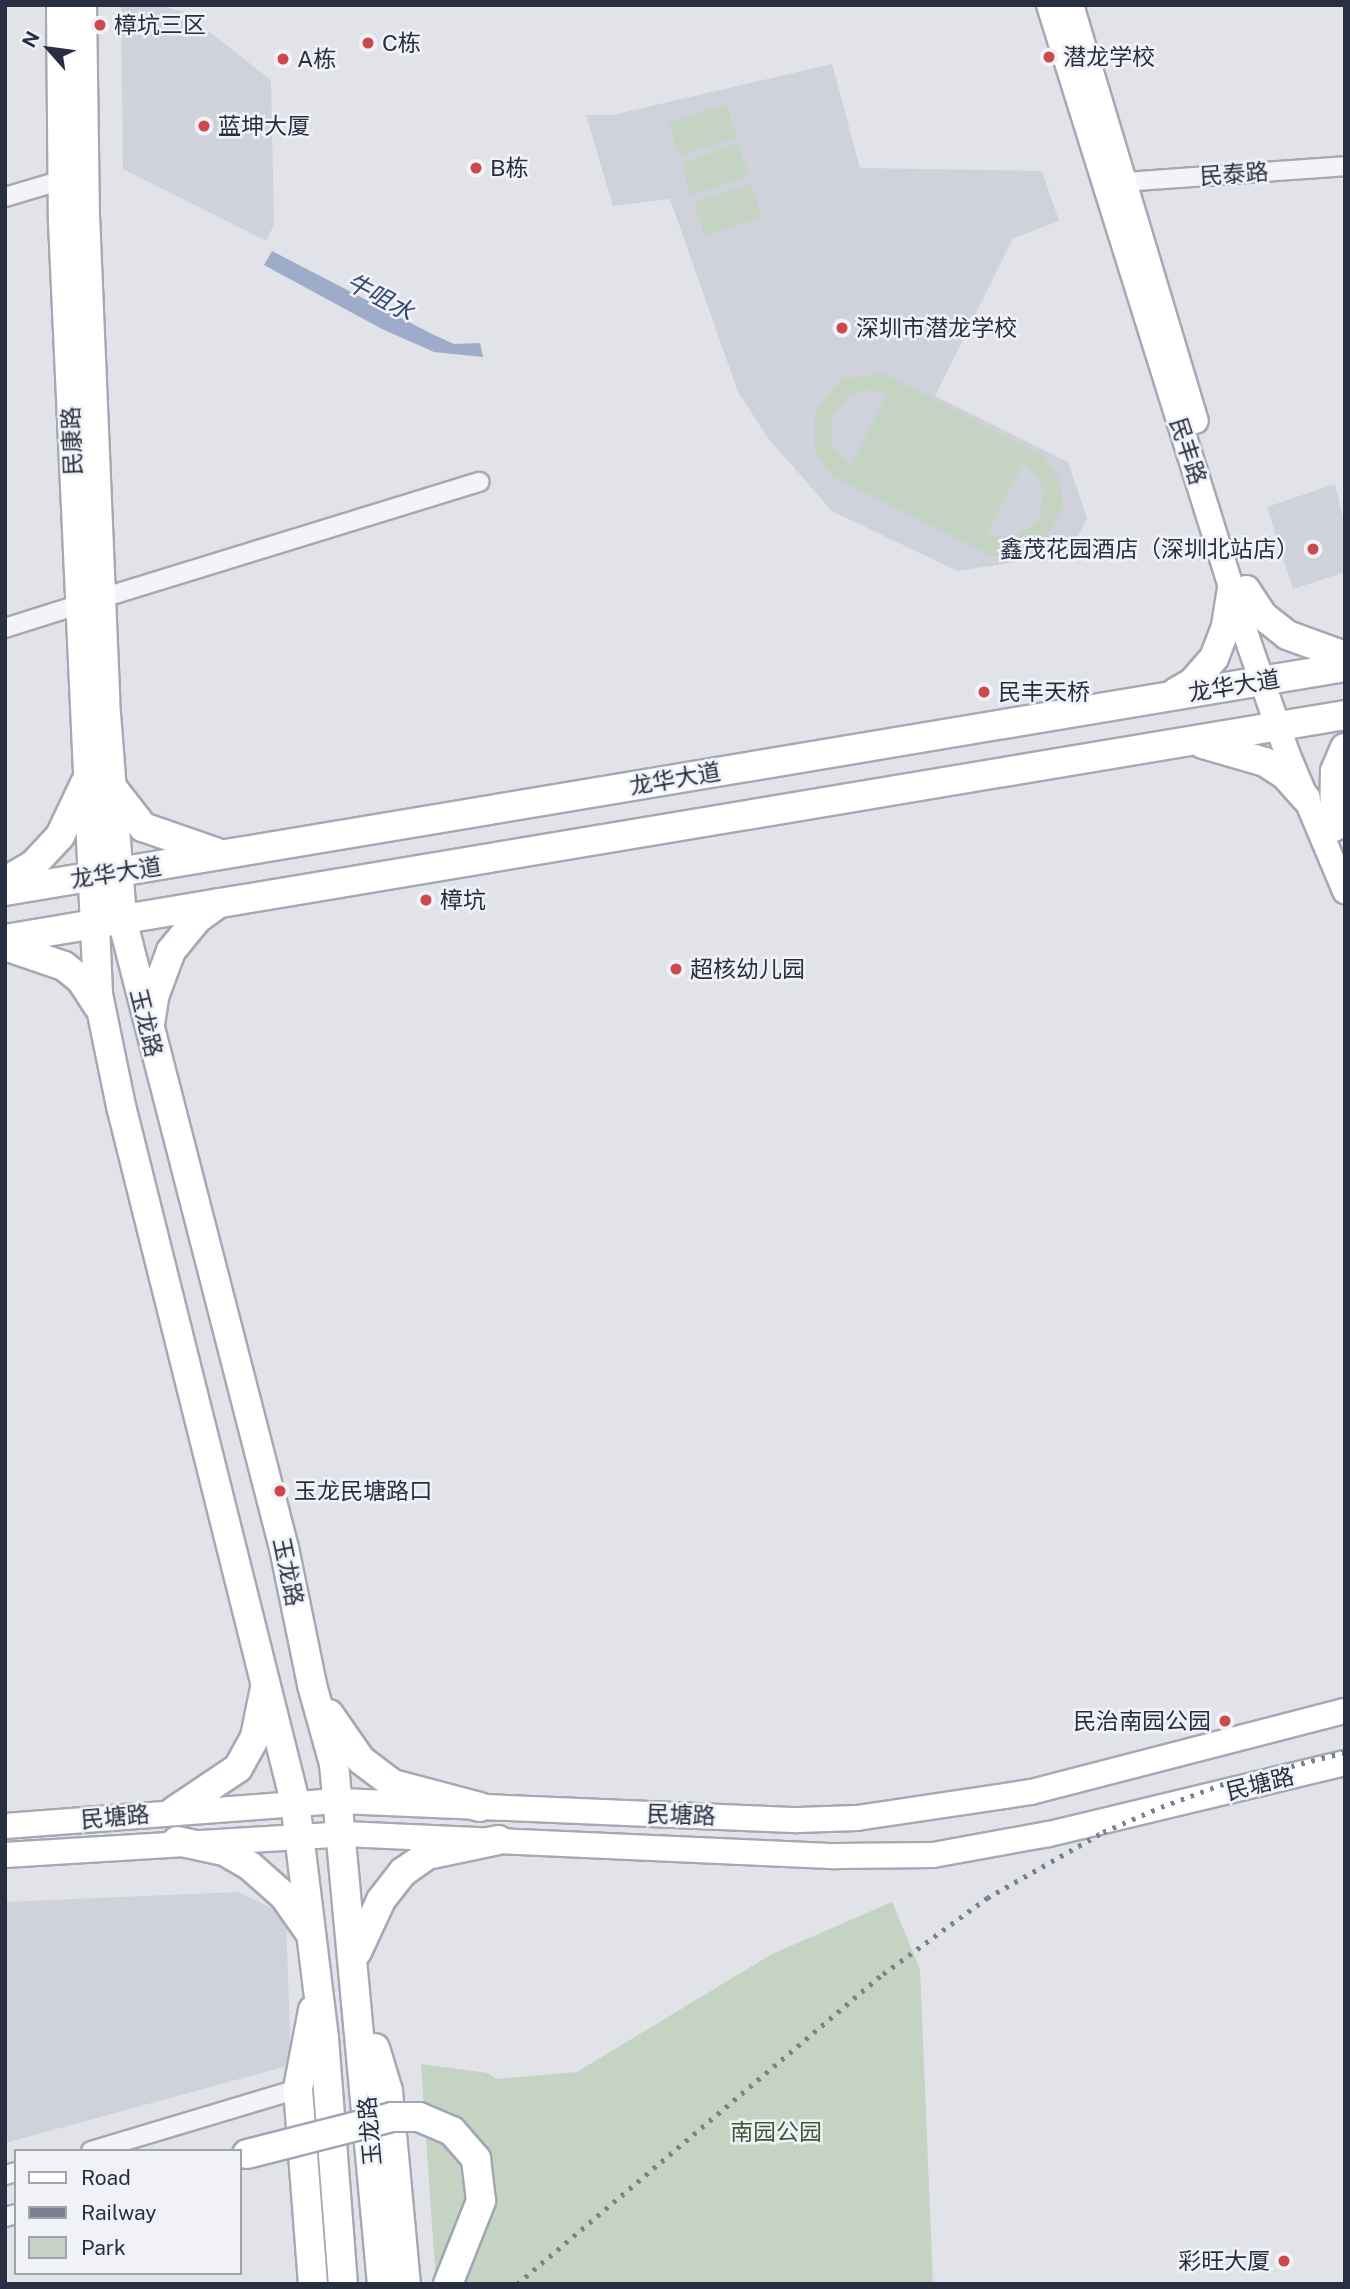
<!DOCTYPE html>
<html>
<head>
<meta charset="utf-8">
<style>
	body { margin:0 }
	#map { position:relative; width:1350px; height:2289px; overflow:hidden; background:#e1e3e9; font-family:"Public Sans","Noto Sans SC",sans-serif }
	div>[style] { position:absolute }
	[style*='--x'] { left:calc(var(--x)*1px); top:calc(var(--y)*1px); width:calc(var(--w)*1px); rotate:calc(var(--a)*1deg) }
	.built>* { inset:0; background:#cfd2db }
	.green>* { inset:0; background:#c4d3c2 }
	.water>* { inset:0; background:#9dacc9 }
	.roads { filter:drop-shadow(2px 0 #a6a9b3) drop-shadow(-2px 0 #a6a9b3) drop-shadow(0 2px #a6a9b3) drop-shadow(0 -2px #a6a9b3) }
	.street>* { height:18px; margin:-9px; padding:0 9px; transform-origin:9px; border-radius:9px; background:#f4f4f8 }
	.secondary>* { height:24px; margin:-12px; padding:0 12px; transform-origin:12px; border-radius:12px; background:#fff }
	.primary>* { height:28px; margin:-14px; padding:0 14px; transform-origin:14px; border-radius:14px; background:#fff }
	.rail>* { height:4.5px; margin-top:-2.25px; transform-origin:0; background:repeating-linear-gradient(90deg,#7b8193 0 3.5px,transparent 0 10.5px) }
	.bridges { filter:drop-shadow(2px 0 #a0a6b5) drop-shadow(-2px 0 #a0a6b5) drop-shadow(0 2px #a0a6b5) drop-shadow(0 -2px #a0a6b5) }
	.primary-bridge>* { height:28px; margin:-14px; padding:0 14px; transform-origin:14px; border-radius:14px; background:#fff }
	.dots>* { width:19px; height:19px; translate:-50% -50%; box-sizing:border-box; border:4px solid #f0f2f7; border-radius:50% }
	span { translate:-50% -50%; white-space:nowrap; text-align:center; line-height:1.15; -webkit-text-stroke:5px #f0f2f7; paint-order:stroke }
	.poi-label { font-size:23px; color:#292f41 }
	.left { translate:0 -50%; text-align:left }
	.right { translate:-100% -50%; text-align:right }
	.street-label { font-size:23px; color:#292f41 }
	.park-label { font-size:23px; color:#395c37 }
	.water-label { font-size:24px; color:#344874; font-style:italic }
	.frame { position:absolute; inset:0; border:7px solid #292f41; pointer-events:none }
	.legend { position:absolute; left:14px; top:2149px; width:228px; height:126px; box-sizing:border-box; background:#f0f2f7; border:2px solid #a0a4ae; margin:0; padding:9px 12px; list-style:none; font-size:21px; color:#292f41 }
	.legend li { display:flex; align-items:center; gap:14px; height:35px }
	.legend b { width:35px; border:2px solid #a0a4ae }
	.north { position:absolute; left:14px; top:14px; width:70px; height:70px; -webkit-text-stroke:5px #f0f2f7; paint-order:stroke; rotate:298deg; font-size:19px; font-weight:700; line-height:28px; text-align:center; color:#292f41 }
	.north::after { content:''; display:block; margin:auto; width:24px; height:32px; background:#292f41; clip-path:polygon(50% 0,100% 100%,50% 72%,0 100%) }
</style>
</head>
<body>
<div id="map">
	<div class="built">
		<div style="clip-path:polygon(121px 5px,159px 5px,184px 12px,271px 80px,274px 225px,266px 241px,123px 169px)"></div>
		<div style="clip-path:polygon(832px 64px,860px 168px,1042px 171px,1059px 221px,1013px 238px,935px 396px,1068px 462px,1087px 518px,1069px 554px,957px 571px,832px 511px,768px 438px,738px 392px,670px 199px,613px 206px,586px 115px,613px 115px)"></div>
		<div style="clip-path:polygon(1335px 484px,1345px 526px,1345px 572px,1293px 589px,1267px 507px)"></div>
		<div style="clip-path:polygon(238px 1892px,286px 1915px,291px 2065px,5px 2143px,5px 1902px)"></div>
	</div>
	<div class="green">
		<div style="clip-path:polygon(726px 104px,737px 137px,679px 156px,669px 123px)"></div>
		<div style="clip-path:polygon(738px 143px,749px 176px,691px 195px,681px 163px)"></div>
		<div style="clip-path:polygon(751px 184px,762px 217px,705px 236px,694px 203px)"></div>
		<div style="clip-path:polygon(evenodd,883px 373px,1043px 455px,1059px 477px,1063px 505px,1044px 542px,1020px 555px,992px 556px,831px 475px,815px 452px,815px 410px,841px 379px,883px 373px,869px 390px,887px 395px,851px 466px,832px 445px,832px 417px,850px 395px,869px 390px,883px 373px,1023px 464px,1037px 476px,1044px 493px,1038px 521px,1015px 537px,987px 535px,1023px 464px)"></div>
		<div style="clip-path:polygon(892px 1902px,920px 1969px,933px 2284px,436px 2284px,421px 2064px,488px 2073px,497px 2079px,577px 2072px,772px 1954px)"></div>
	</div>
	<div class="water">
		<div style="clip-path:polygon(272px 251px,432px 334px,454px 344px,480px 343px,483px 357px,434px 352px,382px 329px,264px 265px)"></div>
	</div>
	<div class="roads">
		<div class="street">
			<div style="--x:1124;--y:182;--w:222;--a:-4.1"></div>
			<div style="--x:5;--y:197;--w:67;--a:-16.5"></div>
			<div style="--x:102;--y:598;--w:395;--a:-17.1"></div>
			<div style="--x:5;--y:628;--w:77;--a:-17.5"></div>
			<div style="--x:91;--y:2151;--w:216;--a:-16.7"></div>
			<div style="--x:5;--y:2175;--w:11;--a:-15"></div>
			<div style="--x:5;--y:2217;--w:11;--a:-15"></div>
		</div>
		<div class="secondary">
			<div style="--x:1049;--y:5;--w:663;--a:72.63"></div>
			<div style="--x:1247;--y:638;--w:122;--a:70.8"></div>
			<div style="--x:1287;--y:753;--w:150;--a:67.2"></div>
			<div style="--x:1071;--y:5;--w:434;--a:73.3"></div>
			<div style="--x:5;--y:1826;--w:336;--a:-4.3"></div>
			<div style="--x:340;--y:1801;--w:458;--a:2.4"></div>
			<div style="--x:798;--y:1820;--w:59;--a:-1.9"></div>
			<div style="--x:857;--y:1818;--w:176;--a:-8.5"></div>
			<div style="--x:1031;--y:1792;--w:324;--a:-14.5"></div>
			<div style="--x:5;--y:1855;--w:340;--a:-3.5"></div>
			<div style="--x:344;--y:1834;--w:492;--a:2.6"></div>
			<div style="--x:836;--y:1856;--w:97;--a:-0.6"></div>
			<div style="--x:933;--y:1855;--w:118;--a:-10.3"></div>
			<div style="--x:1049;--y:1834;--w:304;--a:-13.5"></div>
		</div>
		<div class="primary">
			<div style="--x:61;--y:5;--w:217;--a:89.5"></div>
			<div style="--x:63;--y:222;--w:773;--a:87.4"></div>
			<div style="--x:98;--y:994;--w:114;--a:78.4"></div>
			<div style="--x:121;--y:1106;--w:717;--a:75.96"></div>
			<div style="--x:295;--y:1802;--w:238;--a:83"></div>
			<div style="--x:324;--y:2038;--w:247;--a:85.6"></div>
			<div style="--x:82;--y:5;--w:210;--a:89.2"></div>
			<div style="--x:85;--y:215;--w:486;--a:87.6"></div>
			<div style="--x:105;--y:701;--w:219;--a:85.5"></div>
			<div style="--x:122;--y:919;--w:650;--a:75.56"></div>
			<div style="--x:284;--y:1548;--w:140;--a:78.4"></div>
			<div style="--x:312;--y:1685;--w:82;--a:74.4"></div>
			<div style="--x:334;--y:1764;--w:522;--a:84.73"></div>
			<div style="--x:1246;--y:590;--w:31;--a:57"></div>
			<div style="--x:1263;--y:616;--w:31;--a:38"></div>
			<div style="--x:1287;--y:635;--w:62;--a:19.9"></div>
			<div style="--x:1176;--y:692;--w:20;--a:-30"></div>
			<div style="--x:1193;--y:682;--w:32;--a:-49"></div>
			<div style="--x:1214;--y:658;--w:34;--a:-69"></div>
			<div style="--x:1226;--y:626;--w:36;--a:-81"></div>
			<div style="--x:1203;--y:744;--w:65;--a:16.2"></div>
			<div style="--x:1265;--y:762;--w:24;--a:33"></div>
			<div style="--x:1285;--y:775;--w:31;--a:48"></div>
			<div style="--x:112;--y:787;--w:51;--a:52.2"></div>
			<div style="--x:143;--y:827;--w:76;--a:19.1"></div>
			<div style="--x:1334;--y:827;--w:56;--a:-89"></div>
			<div style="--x:1335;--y:771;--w:25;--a:-67"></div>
			<div style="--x:5;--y:881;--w:32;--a:-30"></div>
			<div style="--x:33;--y:865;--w:40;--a:-47"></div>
			<div style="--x:60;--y:836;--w:59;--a:-64.7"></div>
			<div style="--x:5;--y:891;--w:1359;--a:-9.49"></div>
			<div style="--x:5;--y:939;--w:1359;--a:-9.49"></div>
			<div style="--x:5;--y:946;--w:62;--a:18.7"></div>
			<div style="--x:64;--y:966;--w:22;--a:39"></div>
			<div style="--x:81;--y:980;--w:31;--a:57"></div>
			<div style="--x:150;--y:1024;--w:30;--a:-81"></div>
			<div style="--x:155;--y:994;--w:46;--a:-69.6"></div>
			<div style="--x:171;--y:951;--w:41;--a:-50.9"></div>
			<div style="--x:197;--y:919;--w:27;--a:-36"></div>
			<div style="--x:329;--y:1714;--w:56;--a:55.2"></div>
			<div style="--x:361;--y:1760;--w:40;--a:37"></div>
			<div style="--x:393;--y:1784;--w:90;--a:14.8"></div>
			<div style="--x:174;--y:1811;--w:77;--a:-33.9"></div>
			<div style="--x:238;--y:1768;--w:35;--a:-61"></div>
			<div style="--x:255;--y:1737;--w:50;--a:-78.5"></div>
			<div style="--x:177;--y:1841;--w:48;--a:12"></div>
			<div style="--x:224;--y:1851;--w:30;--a:30"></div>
			<div style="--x:250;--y:1866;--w:45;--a:41.4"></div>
			<div style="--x:284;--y:1896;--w:42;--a:54.8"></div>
			<div style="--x:357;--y:1952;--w:57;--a:-65.2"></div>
			<div style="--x:381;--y:1900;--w:36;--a:-52"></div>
			<div style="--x:403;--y:1872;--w:29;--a:-35"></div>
			<div style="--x:427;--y:1855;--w:73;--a:-11.9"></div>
			<div style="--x:313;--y:2010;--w:80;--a:100.8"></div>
			<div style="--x:298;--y:2089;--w:196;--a:85.6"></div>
			<div style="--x:375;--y:2048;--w:45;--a:73.2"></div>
			<div style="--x:388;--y:2091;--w:194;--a:84.7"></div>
		</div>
	</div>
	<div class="rail">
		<div style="--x:517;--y:2284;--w:480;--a:-40.3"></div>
		<div style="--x:883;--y:1974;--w:129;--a:-36.2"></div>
		<div style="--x:987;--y:1898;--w:133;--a:-29.6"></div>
		<div style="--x:1103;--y:1832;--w:63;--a:-23.3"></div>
		<div style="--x:1161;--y:1807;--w:63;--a:-20.4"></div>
		<div style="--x:1220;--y:1785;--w:129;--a:-14.8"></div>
	</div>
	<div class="bridges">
		<div class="primary-bridge">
			<div style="--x:247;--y:2154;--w:150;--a:-14.3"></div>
			<div style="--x:392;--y:2117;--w:27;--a:0"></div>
			<div style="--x:419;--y:2117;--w:36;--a:23"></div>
			<div style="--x:452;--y:2131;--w:37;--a:49"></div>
			<div style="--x:476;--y:2159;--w:42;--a:83.2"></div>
			<div style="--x:481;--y:2201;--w:89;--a:111.7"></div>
		</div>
	</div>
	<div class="dots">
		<div style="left:100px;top:25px;background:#cc484b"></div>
		<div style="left:368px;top:43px;background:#cc484b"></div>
		<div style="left:1049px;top:57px;background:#cc484b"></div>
		<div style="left:283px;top:59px;background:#cc484b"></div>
		<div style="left:204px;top:126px;background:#cc484b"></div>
		<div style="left:476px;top:168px;background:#cc484b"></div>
		<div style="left:842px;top:328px;background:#cc484b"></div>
		<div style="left:1313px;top:549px;background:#cc484b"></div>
		<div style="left:984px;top:692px;background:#cc484b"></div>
		<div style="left:426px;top:900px;background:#cc484b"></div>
		<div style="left:676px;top:969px;background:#cc484b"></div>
		<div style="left:280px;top:1491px;background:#cc484b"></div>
		<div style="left:1225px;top:1721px;background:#cc484b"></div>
		<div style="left:1284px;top:2261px;background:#cc484b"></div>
	</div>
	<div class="poi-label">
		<span class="left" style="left:114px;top:25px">樟坑三区</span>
		<span class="left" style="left:382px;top:43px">C栋</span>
		<span class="left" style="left:1063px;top:57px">潜龙学校</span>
		<span class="left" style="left:297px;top:59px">A栋</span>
		<span class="left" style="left:218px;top:126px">蓝坤大厦</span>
		<span class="left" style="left:490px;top:168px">B栋</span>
		<span class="left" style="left:856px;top:328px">深圳市潜龙学校</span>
		<span class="right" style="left:1299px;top:549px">鑫茂花园酒店（深圳北站店）</span>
		<span class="left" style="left:998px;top:692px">民丰天桥</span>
		<span class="left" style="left:440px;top:900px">樟坑</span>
		<span class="left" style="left:690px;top:969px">超核幼儿园</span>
		<span class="left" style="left:294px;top:1491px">玉龙民塘路口</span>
		<span class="right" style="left:1211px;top:1721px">民治南园公园</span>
		<span class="right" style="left:1270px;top:2261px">彩旺大厦</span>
	</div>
	<div class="street-label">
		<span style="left:1234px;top:174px;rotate:-4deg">民泰路</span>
		<span style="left:72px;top:441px;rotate:-92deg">民康路</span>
		<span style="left:1188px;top:451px;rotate:72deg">民丰路</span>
		<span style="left:1234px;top:686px;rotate:-9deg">龙华大道</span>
		<span style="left:675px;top:779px;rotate:-10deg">龙华大道</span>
		<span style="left:116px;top:873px;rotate:-9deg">龙华大道</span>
		<span style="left:146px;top:1023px;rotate:76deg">玉龙路</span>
		<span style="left:288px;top:1572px;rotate:78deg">玉龙路</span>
		<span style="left:1260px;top:1784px;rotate:-14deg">民塘路</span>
		<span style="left:681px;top:1815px;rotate:2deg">民塘路</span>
		<span style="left:115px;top:1817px;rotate:-5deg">民塘路</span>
		<span style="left:370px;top:2131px;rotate:-95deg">玉龙路</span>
	</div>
	<div class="park-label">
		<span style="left:776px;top:2132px">南园公园</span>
	</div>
	<div class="water-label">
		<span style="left:380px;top:297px;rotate:28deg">牛咀水</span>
	</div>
	<div class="frame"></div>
	<ul class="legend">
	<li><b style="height:9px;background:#fff"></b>Road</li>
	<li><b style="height:9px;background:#7b8193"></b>Railway</li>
	<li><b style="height:19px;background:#c4d3c2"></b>Park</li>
	</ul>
	<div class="north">N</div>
</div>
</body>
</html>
